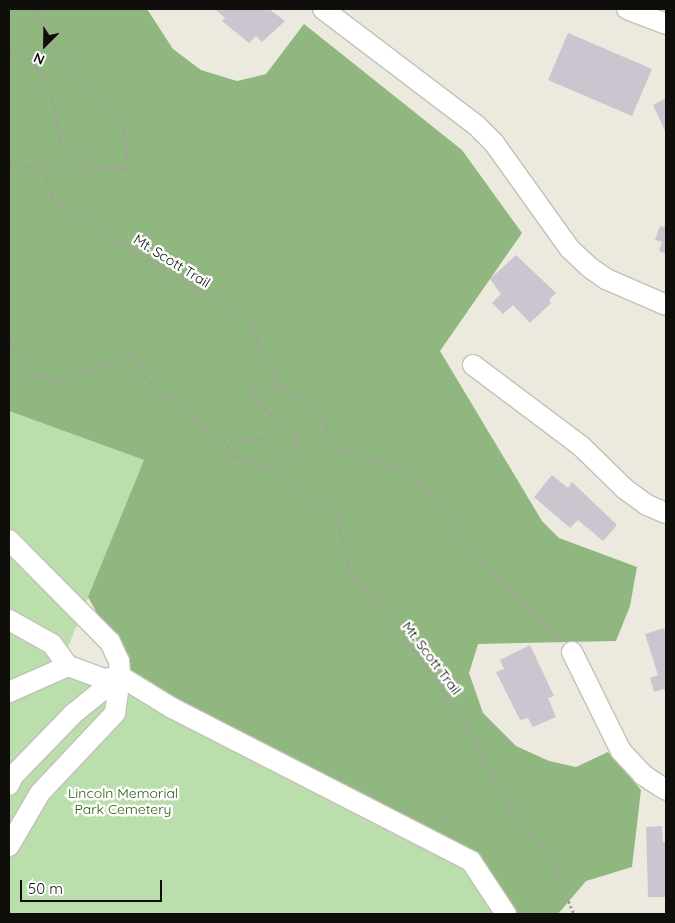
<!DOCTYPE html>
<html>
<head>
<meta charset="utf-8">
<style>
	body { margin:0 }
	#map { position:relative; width:675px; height:923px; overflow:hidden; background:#eceadf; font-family:Quicksand,sans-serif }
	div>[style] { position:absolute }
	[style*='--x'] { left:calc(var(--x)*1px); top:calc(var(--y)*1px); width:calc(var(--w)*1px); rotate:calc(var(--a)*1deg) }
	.green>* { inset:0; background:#bbdead }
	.forest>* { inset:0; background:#8fb77f }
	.building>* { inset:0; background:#cbc5cf }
	.path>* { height:3px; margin-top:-1.5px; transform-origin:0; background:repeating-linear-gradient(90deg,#a3a299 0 2.5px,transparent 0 5px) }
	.roads { filter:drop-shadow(1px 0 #c3c1b6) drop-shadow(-1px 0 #c3c1b6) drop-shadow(0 1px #c3c1b6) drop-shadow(0 -1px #c3c1b6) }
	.minor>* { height:20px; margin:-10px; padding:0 10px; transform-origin:10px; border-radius:10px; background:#fff }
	span { translate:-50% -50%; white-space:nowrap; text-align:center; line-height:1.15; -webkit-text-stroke:5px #fff; paint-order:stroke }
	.street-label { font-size:14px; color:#0f0e0b }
	.park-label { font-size:14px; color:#285908 }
	.frame { position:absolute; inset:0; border:10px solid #0f0e0b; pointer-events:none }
	.north { position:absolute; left:20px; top:20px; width:50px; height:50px; -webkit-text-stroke:4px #fff; paint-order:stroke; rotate:203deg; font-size:14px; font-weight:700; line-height:20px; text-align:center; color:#0f0e0b }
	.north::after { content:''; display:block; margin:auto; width:18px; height:22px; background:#0f0e0b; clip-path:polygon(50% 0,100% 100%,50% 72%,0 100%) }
	.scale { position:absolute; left:20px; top:880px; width:142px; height:22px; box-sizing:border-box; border:2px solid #0f0e0b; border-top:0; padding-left:6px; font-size:15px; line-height:18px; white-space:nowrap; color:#0f0e0b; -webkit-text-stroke:4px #fff; paint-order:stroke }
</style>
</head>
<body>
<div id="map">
	<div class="green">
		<div style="clip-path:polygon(9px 411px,144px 460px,66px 652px,484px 875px,505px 914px,9px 914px)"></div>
	</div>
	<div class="forest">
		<div style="clip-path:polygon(9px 9px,147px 9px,173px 49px,201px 70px,237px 81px,266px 74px,304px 24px,462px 150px,522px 233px,440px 351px,542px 521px,559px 538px,637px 567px,630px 606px,616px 641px,478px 644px,469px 673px,483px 713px,516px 746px,549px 761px,576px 767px,608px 752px,641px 790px,632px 867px,586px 881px,558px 914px,505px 914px,484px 875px,131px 675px,88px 597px,144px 460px,9px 411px)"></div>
	</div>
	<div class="building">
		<div style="clip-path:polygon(215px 9px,269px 9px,285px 21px,262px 42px,256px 36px,249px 43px,222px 21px,225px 18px)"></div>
		<div style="clip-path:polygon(568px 33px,652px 69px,632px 116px,548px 80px)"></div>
		<div style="clip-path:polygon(666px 98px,666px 133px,653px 105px)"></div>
		<div style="clip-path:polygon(666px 221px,666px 254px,659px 251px,662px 242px,655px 240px,660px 226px,664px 227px)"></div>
		<div style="clip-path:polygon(516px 255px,556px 293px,549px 300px,551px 303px,530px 323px,513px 305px,503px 314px,492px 303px,501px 294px,490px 279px)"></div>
		<div style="clip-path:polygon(552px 475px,568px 488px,572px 482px,617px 525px,603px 541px,578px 520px,570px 528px,534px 497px)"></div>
		<div style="clip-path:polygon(664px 628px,666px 636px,666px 695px,664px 689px,654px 692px,650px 678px,658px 675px,645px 634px)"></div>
		<div style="clip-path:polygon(530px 645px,554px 696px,548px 698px,556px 717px,533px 727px,528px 718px,520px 720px,496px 672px,504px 669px,500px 660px)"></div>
		<div style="clip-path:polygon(662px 826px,663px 842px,666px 842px,666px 897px,648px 897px,646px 827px)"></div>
	</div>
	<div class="path">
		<div style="--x:35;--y:9;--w:39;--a:63"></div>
		<div style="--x:53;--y:44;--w:109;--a:49.5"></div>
		<div style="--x:124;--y:127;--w:42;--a:84.6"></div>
		<div style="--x:128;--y:169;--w:84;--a:-178.6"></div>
		<div style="--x:44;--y:167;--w:35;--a:75"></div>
		<div style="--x:53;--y:201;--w:231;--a:31.6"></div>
		<div style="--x:250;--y:322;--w:71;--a:66.7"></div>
		<div style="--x:278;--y:387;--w:27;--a:172"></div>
		<div style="--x:251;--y:391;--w:24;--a:54"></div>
		<div style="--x:265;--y:410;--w:43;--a:35.5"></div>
		<div style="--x:300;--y:435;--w:23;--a:121"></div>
		<div style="--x:288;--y:455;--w:31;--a:-147"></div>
		<div style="--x:262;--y:438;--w:38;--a:175"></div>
		<div style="--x:224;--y:441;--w:21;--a:55"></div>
		<div style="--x:236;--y:458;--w:33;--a:16"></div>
		<div style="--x:268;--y:467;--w:85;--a:35.4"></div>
		<div style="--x:337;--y:516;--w:55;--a:77.5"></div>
		<div style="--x:349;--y:570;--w:102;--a:51"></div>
		<div style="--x:413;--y:649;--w:88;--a:54.7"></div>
		<div style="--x:464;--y:721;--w:100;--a:61.4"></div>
		<div style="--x:512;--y:809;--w:69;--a:53.3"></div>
		<div style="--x:553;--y:864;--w:54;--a:67.2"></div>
		<div style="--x:9;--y:53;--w:19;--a:16"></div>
		<div style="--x:27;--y:58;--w:21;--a:45"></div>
		<div style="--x:42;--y:73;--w:29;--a:68"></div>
		<div style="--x:53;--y:100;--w:41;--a:80.1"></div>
		<div style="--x:60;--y:140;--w:49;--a:35"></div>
		<div style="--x:9;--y:165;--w:35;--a:3"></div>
		<div style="--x:9;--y:341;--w:36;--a:60"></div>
		<div style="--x:27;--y:372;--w:38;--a:14"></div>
		<div style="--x:64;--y:381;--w:39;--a:-26"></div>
		<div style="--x:99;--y:364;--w:34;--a:-17"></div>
		<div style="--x:132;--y:354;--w:29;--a:61"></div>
		<div style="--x:146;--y:379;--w:67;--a:40.1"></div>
		<div style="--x:197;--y:422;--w:30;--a:53"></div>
		<div style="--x:215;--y:446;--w:22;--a:30"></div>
		<div style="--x:278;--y:387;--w:48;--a:29.7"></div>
		<div style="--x:320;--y:411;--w:40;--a:69"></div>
		<div style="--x:334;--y:448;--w:85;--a:18.4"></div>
		<div style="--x:415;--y:475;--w:134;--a:51.7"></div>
		<div style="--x:498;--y:580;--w:39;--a:40"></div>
		<div style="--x:528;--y:605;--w:47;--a:47.6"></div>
	</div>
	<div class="roads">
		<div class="minor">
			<div style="--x:323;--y:9;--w:192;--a:37.2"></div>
			<div style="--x:476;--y:125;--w:25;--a:45"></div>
			<div style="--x:494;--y:143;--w:130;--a:54.4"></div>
			<div style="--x:570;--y:249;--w:26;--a:43"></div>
			<div style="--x:589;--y:267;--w:21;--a:35"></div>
			<div style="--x:606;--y:279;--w:65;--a:23.4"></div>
			<div style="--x:627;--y:9;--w:42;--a:21"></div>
			<div style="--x:473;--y:365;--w:135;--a:36.9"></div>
			<div style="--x:581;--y:446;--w:62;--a:44.3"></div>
			<div style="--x:625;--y:489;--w:27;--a:36"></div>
			<div style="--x:647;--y:505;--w:21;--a:23"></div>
			<div style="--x:9;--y:540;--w:144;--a:45.3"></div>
			<div style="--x:110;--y:642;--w:21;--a:65"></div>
			<div style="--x:119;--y:661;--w:15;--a:86"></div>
			<div style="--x:120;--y:676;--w:16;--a:169"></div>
			<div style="--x:104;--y:679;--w:38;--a:-160"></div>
			<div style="--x:68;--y:666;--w:27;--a:-126"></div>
			<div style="--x:52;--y:644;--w:49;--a:-150.8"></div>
			<div style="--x:572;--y:652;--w:110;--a:63.7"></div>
			<div style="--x:621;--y:751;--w:33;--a:47"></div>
			<div style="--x:643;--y:775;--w:27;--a:33"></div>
			<div style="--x:120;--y:676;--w:61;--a:31.6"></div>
			<div style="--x:172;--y:708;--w:336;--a:27.1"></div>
			<div style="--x:471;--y:861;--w:64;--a:56.6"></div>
			<div style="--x:9;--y:692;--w:64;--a:-23.8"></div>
			<div style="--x:9;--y:785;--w:10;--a:-66"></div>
			<div style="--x:13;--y:776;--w:86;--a:-45.9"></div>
			<div style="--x:73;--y:714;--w:60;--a:-39"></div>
			<div style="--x:9;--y:846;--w:61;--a:-59.7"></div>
			<div style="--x:40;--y:793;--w:110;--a:-46.8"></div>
			<div style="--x:115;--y:713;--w:37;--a:-82"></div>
		</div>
	</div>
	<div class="street-label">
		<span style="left:172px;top:261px;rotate:32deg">Mt. Scott Trail</span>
		<span style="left:432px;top:658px;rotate:53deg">Mt. Scott Trail</span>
	</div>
	<div class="park-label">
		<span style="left:123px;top:801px">Lincoln Memorial<br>Park Cemetery</span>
	</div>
	<div class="frame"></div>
	<div class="north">N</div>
	<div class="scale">50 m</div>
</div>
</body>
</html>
